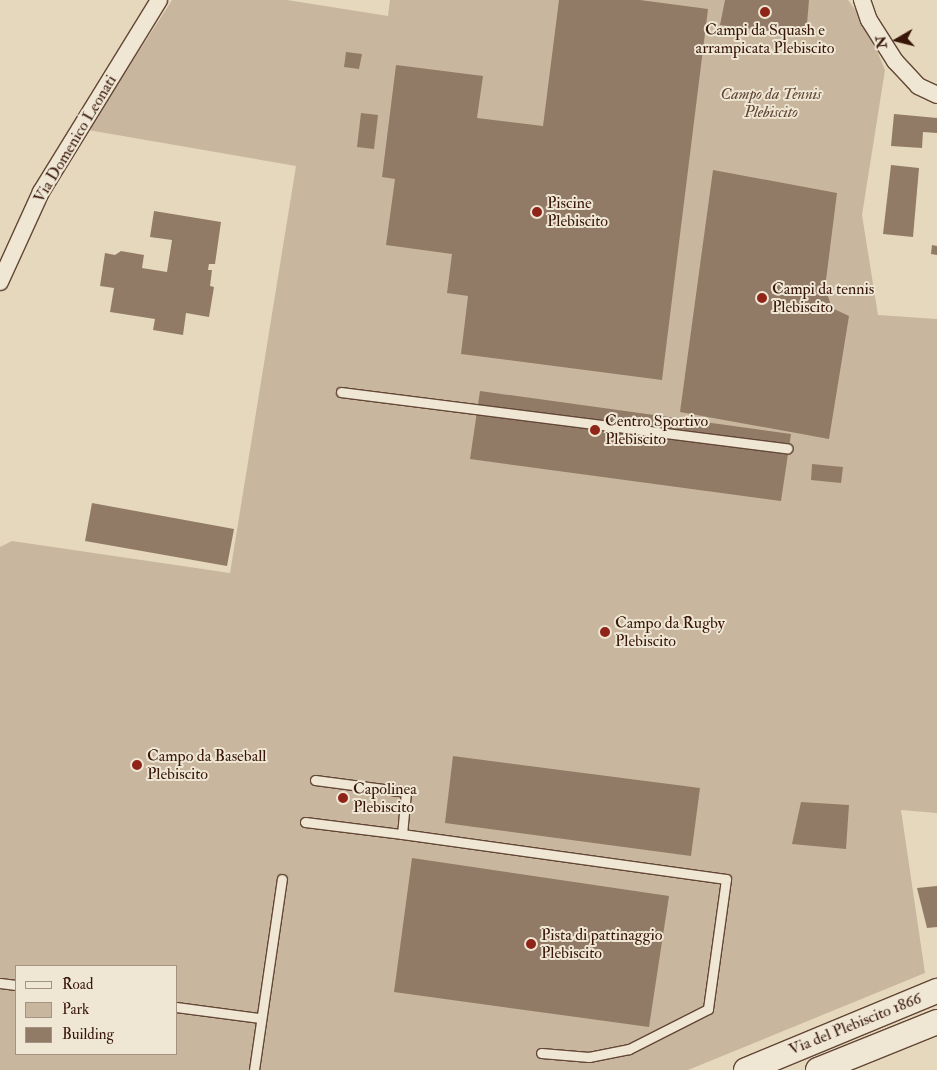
<!DOCTYPE html>
<html>
<head>
<meta charset="utf-8">
<style>
	body { margin:0 }
	#map { position:relative; width:937px; height:1070px; overflow:hidden; background:#e6d8bd; font-family:"IM FELL Double Pica",serif }
	div>[style] { position:absolute }
	[style*='--x'] { left:calc(var(--x)*1px); top:calc(var(--y)*1px); width:calc(var(--w)*1px); rotate:calc(var(--a)*1deg) }
	.green>* { inset:0; background:#c8b79e }
	.building>* { inset:0; background:#927b66 }
	.roads { filter:drop-shadow(1px 0 #634635) drop-shadow(-1px 0 #634635) drop-shadow(0 1px #634635) drop-shadow(0 -1px #634635) }
	.lane>* { height:9px; margin:-4.5px; padding:0 4.5px; transform-origin:4.5px; border-radius:4.5px; background:#efe6d4 }
	.street>* { height:16px; margin:-8px; padding:0 8px; transform-origin:8px; border-radius:8px; background:#efe6d4 }
	.secondary>* { height:24px; margin:-12px; padding:0 12px; transform-origin:12px; border-radius:12px; background:#efe6d4 }
	.dots>* { width:14px; height:14px; translate:-50% -50%; box-sizing:border-box; border:2px solid #efe6d4; border-radius:50% }
	span { translate:-50% -50%; white-space:nowrap; text-align:center; line-height:1.15; -webkit-text-stroke:4px #efe6d4; paint-order:stroke }
	.poi-label { font-size:16px; color:#371608 }
	.left { translate:0 -50%; text-align:left }
	.park-label { font-size:16px; color:#624635; font-style:italic }
	.street-label { font-size:16px; color:#371608 }
	.legend { position:absolute; left:15px; top:965px; width:162px; height:90px; box-sizing:border-box; background:#efe6d4; border:1px solid #a59382; margin:0; padding:6px 9px; list-style:none; font-size:15px; color:#371608 }
	.legend li { display:flex; align-items:center; gap:10px; height:25px }
	.legend b { width:25px; border:1px solid #a59382 }
	.north { position:absolute; left:872px; top:15px; width:50px; height:50px; -webkit-text-stroke:4px #efe6d4; paint-order:stroke; rotate:262deg; font-size:14px; font-weight:700; line-height:20px; text-align:center; color:#371608 }
	.north::after { content:''; display:block; margin:auto; width:18px; height:22px; background:#371608; clip-path:polygon(50% 0,100% 100%,50% 72%,0 100%) }
</style>
</head>
<body>
<div id="map">
	<div class="green">
		<div style="clip-path:polygon(evenodd,172px 0,287px 0,388px 16px,390px 0,848px 0,866px 24px,885px 70px,862px 215px,878px 315px,937px 319px,937px 813px,901px 810px,925px 973px,688px 1070px,0 1070px,0 547px,12px 541px,230px 573px,296px 166px,88px 130px,172px 0,16px 966px,176px 966px,176px 1054px,16px 1054px,16px 966px)"></div>
	</div>
	<div class="building">
		<div style="clip-path:polygon(559px 0,640px 0,708px 9px,662px 380px,461px 354px,468px 296px,447px 293px,452px 254px,386px 245px,395px 179px,382px 177px,396px 65px,483px 76px,477px 118px,543px 126px)"></div>
		<div style="clip-path:polygon(725px 0,809px 0,806px 36px,720px 25px)"></div>
		<div style="clip-path:polygon(346px 52px,362px 54px,359px 69px,344px 67px)"></div>
		<div style="clip-path:polygon(361px 113px,378px 115px,374px 149px,357px 147px)"></div>
		<div style="clip-path:polygon(894px 114px,937px 118px,937px 133px,923px 132px,922px 148px,891px 146px)"></div>
		<div style="clip-path:polygon(891px 165px,919px 168px,913px 237px,883px 234px)"></div>
		<div style="clip-path:polygon(713px 170px,837px 193px,825px 288px,832px 308px,849px 316px,829px 439px,680px 412px)"></div>
		<div style="clip-path:polygon(154px 211px,221px 222px,215px 264px,209px 264px,208px 270px,212px 270px,210px 286px,214px 287px,209px 317px,186px 313px,183px 335px,153px 330px,155px 319px,110px 312px,114px 288px,100px 286px,105px 253px,115px 255px,121px 251px,144px 255px,142px 268px,167px 272px,172px 240px,150px 237px)"></div>
		<div style="clip-path:polygon(932px 245px,937px 246px,937px 255px,931px 254px)"></div>
		<div style="clip-path:polygon(480px 391px,791px 434px,781px 501px,470px 459px)"></div>
		<div style="clip-path:polygon(812px 464px,843px 467px,841px 483px,811px 480px)"></div>
		<div style="clip-path:polygon(92px 503px,234px 529px,227px 566px,85px 541px)"></div>
		<div style="clip-path:polygon(453px 756px,700px 788px,691px 856px,445px 823px)"></div>
		<div style="clip-path:polygon(801px 802px,849px 805px,846px 849px,792px 844px)"></div>
		<div style="clip-path:polygon(412px 858px,669px 896px,649px 1027px,394px 992px)"></div>
		<div style="clip-path:polygon(937px 886px,937px 927px,927px 928px,917px 888px)"></div>
	</div>
	<div class="roads">
		<div class="lane">
			<div style="--x:341;--y:392;--w:450;--a:7.2"></div>
			<div style="--x:315;--y:780;--w:92;--a:7.5"></div>
			<div style="--x:406;--y:792;--w:42;--a:95.4"></div>
			<div style="--x:402;--y:834;--w:327;--a:7.9"></div>
			<div style="--x:726;--y:879;--w:131;--a:97.9"></div>
			<div style="--x:708;--y:1009;--w:89;--a:153.1"></div>
			<div style="--x:629;--y:1049;--w:41;--a:168.7"></div>
			<div style="--x:589;--y:1057;--w:48;--a:-175.2"></div>
			<div style="--x:305;--y:822;--w:98;--a:7.1"></div>
			<div style="--x:0;--y:983;--w:16;--a:7"></div>
			<div style="--x:176;--y:1007;--w:85;--a:7.5"></div>
			<div style="--x:254;--y:1070;--w:193;--a:-81.7"></div>
		</div>
		<div class="street">
			<div style="--x:862;--y:0;--w:21;--a:71"></div>
			<div style="--x:869;--y:20;--w:49;--a:57.6"></div>
			<div style="--x:895;--y:61;--w:34;--a:47"></div>
			<div style="--x:918;--y:86;--w:21;--a:25"></div>
			<div style="--x:0;--y:282;--w:99;--a:-65.5"></div>
			<div style="--x:41;--y:192;--w:225;--a:-58.4"></div>
		</div>
		<div class="secondary">
			<div style="--x:746;--y:1070;--w:207;--a:-22.5"></div>
			<div style="--x:818;--y:1070;--w:128;--a:-22"></div>
		</div>
	</div>
	<div class="dots">
		<div style="left:765px;top:12px;background:#8f2418"></div>
		<div style="left:537px;top:212px;background:#8f2418"></div>
		<div style="left:762px;top:298px;background:#8f2418"></div>
		<div style="left:595px;top:430px;background:#8f2418"></div>
		<div style="left:605px;top:632px;background:#8f2418"></div>
		<div style="left:137px;top:765px;background:#8f2418"></div>
		<div style="left:343px;top:798px;background:#8f2418"></div>
		<div style="left:531px;top:944px;background:#8f2418"></div>
	</div>
	<div class="poi-label">
		<span style="left:765px;top:39px">Campi da Squash e<br>arrampicata Plebiscito</span>
		<span class="left" style="left:547px;top:212px">Piscine<br>Plebiscito</span>
		<span class="left" style="left:772px;top:298px">Campi da tennis<br>Plebiscito</span>
		<span class="left" style="left:605px;top:430px">Centro Sportivo<br>Plebiscito</span>
		<span class="left" style="left:615px;top:632px">Campo da Rugby<br>Plebiscito</span>
		<span class="left" style="left:147px;top:765px">Campo da Baseball<br>Plebiscito</span>
		<span class="left" style="left:353px;top:798px">Capolinea<br>Plebiscito</span>
		<span class="left" style="left:541px;top:944px">Pista di pattinaggio<br>Plebiscito</span>
	</div>
	<div class="park-label">
		<span style="left:771px;top:103px">Campo da Tennis<br>Plebiscito</span>
	</div>
	<div class="street-label">
		<span style="left:75px;top:139px;rotate:-59deg">Via Domenico Leonati</span>
		<span style="left:855px;top:1024px;rotate:-22deg">Via del Plebiscito 1866</span>
	</div>
	<ul class="legend">
	<li><b style="height:6px;background:#efe6d4"></b>Road</li>
	<li><b style="height:14px;background:#c8b79e"></b>Park</li>
	<li><b style="height:14px;background:#927b66"></b>Building</li>
	</ul>
	<div class="north">N</div>
</div>
</body>
</html>
